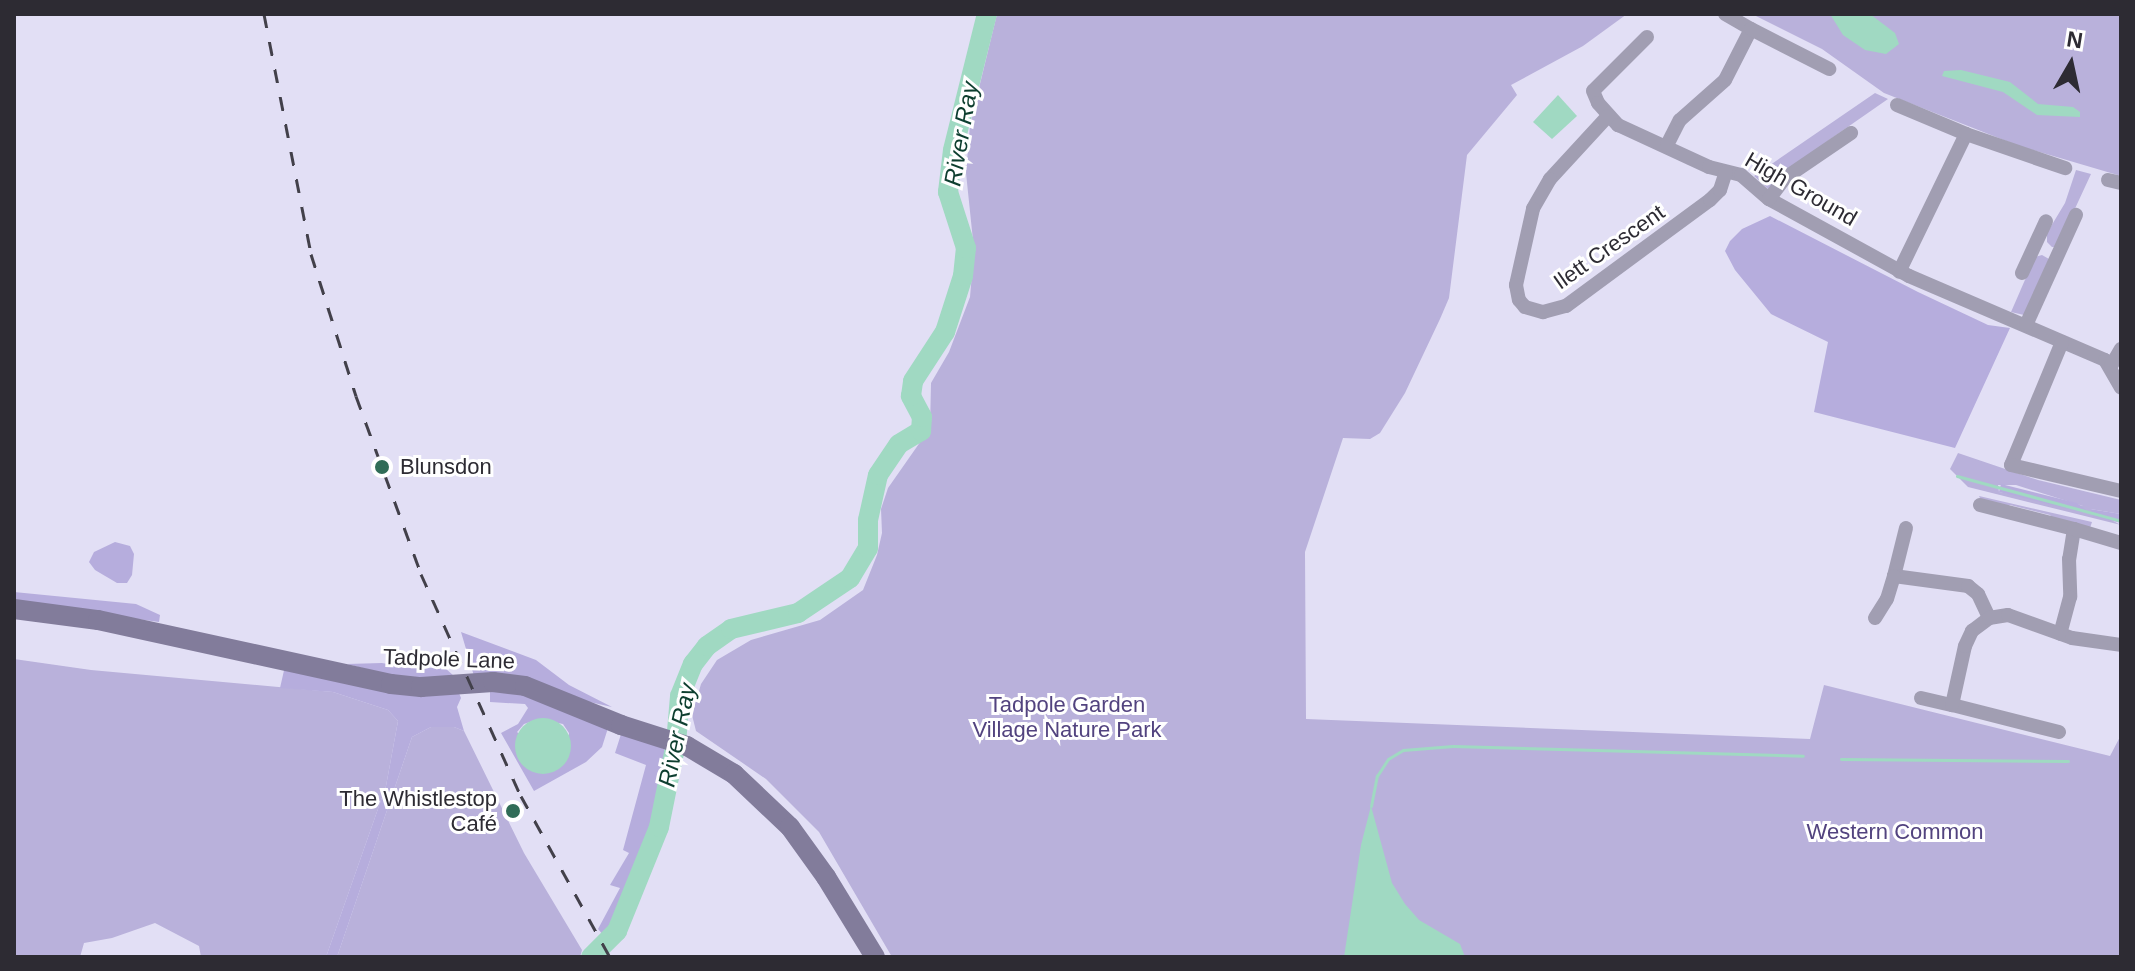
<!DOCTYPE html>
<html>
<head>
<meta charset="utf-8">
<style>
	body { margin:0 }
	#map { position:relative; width:2135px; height:971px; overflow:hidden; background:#e2dff5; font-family:Arial,sans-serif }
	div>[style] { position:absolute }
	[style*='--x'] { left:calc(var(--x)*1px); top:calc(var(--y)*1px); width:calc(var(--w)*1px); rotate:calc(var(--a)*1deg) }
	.green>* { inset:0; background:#b9b1db }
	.forest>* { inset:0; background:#b6addd }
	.water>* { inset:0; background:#a0d9c2 }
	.round { border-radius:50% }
	.stream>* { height:3px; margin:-1.5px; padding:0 1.5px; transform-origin:1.5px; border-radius:1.5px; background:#a0d9c2 }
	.river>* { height:20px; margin:-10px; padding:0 10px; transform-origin:10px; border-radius:10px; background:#a0d9c2 }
	.street>* { height:14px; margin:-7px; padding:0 7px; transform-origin:7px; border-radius:7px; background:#a19eb2 }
	.secondary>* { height:20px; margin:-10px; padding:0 10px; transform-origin:10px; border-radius:10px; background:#827c9b }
	.rail>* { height:3px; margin-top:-1.5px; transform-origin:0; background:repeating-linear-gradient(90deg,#42404a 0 14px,transparent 0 28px) }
	.dots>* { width:22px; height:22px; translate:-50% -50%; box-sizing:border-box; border:4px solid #fff; border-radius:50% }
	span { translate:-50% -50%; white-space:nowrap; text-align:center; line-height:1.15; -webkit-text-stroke:6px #fff; paint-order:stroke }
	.street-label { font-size:22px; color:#2d2b33 }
	.poi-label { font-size:22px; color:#2d2b33 }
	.left { translate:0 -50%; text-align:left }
	.right { translate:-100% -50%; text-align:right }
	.park-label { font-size:22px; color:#52437f }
	.water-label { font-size:24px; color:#0d3e2f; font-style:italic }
	.frame { position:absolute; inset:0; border:16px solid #2d2b33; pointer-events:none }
	.north { position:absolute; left:2031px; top:24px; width:80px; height:80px; -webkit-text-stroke:6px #fff; paint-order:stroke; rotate:9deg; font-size:22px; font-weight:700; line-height:32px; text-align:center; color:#2d2b33 }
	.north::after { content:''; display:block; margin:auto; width:28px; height:36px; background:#2d2b33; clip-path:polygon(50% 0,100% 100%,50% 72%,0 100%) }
</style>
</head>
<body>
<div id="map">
	<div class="green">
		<div style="clip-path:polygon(997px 14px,1627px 14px,1583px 46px,1511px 85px,1517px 95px,1467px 155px,1449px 298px,1440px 319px,1405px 393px,1380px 433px,1370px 439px,1343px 438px,1305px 552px,1306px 719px,1810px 739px,1824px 685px,2110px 756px,2121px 735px,2121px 957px,892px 957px,819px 832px,766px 779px,696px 731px,692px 715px,701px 684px,717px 660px,751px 640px,820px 620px,863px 590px,877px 555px,882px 533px,881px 509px,888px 488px,930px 428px,931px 383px,949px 352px,970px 297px,974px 250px,966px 173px,970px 125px)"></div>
		<div style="clip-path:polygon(1752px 14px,2121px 14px,2121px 176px,2019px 146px,1884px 93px,1822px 49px)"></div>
		<div style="clip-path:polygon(1875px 93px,1888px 99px,1829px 140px,1768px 189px,1754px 176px)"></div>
		<div style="clip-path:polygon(2076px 170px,2091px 174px,2066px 228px,2055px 247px,2052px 247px,2047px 242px,2047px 233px,2065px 203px)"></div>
		<div style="clip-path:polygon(2042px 255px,2049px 259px,2024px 315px,2011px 312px,2035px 257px)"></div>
		<div style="clip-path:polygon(evenodd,1958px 453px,2038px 480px,2121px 500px,2121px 514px,2090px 509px,2121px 525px,1968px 487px,1950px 469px,1958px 453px,1998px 485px,2016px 485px,2083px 506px,1999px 492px,1998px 485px)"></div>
		<div style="clip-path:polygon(1979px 496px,2092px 522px,2090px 528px,2056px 522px,2050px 515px,2010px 505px,2005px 508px,1981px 500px)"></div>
		<div style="clip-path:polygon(14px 659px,91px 670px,333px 692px,388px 710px,398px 721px,386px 786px,326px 957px,201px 957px,199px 946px,155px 923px,112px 938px,84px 943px,80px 957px,14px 957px)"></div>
		<div style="clip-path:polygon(431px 727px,454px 727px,464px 731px,524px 853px,582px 950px,580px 957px,337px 957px,412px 737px)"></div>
	</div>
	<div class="forest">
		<div style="clip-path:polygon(1770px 216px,1918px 292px,1988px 325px,2010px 328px,1955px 448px,1814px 412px,1828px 342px,1771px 314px,1735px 270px,1725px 251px,1730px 241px,1742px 229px)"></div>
		<div style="clip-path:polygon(2001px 484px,2077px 503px,2086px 510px,2081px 512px,1999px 492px)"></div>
		<div style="clip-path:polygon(2090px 509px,2121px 514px,2121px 523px,2093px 516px)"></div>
		<div style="clip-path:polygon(115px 542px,130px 546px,134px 554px,132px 575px,127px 583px,117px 583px,95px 570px,89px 562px,94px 552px)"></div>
		<div style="clip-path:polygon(14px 592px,136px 604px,160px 615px,159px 622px,14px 602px)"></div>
		<div style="clip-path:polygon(461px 632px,536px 660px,569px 685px,612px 707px,474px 676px)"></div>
		<div style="clip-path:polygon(382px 663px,410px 668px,445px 668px,454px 676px,408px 680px,347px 664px)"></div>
		<div style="clip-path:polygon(285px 666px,459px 693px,461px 698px,457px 707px,464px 731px,454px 727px,431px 727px,412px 737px,337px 957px,326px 957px,386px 786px,398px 721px,388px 710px,333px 692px,280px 688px)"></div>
		<div style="clip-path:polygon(evenodd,490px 690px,526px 693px,608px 728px,602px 747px,586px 762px,534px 791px,501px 733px,518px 724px,528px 708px,525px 704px,490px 702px,490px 690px,539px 719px,563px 724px,569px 733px,568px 756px,558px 769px,517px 732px,524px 724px,539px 719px)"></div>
		<div style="clip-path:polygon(622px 731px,664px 749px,668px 760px,648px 840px,616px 921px,605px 937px,598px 929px,620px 888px,610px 885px,629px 853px,623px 850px,646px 765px,615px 753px)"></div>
	</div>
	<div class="water">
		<div style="clip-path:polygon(1830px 14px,1870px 14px,1895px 33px,1899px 44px,1886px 54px,1865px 50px,1843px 35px)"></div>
		<div style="clip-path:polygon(1961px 70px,2010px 82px,2038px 104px,2073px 107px,2080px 112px,2080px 117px,2037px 115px,2003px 92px,1942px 76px,1944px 71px)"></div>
		<div style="clip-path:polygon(1558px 95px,1577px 116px,1552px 139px,1533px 122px)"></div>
		<div class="round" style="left:515px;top:718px;width:56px;height:56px"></div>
		<div style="clip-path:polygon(1371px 806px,1392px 883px,1405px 904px,1419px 920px,1460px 944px,1465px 957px,1344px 957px,1361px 845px)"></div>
	</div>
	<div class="stream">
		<div style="--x:1957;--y:476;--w:170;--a:15.3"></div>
		<div style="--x:1841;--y:759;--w:227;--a:0.5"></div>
		<div style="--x:1371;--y:806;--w:31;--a:-79"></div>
		<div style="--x:1377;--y:776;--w:20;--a:-57"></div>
		<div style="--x:1388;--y:759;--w:17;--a:-31"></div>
		<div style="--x:1403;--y:750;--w:50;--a:-4.6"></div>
		<div style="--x:1453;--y:746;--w:350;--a:1.6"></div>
	</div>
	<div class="river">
		<div style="--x:591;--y:957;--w:37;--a:-45"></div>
		<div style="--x:617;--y:931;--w:112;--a:-68"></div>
		<div style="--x:659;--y:827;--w:86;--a:-78.6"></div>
		<div style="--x:676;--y:743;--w:47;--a:-85.1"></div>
		<div style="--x:680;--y:696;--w:35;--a:-68"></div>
		<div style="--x:693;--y:664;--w:23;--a:-52"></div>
		<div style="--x:707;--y:646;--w:29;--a:-35"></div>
		<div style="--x:731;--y:629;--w:69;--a:-13.4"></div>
		<div style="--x:798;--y:613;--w:63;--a:-33.9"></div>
		<div style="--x:850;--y:578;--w:35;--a:-59"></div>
		<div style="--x:868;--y:548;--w:28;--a:-90"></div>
		<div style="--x:868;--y:520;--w:46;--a:-77.5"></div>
		<div style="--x:878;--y:475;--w:37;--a:-56"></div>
		<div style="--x:899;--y:444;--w:26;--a:-31"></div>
		<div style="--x:921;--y:431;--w:14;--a:-86"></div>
		<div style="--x:922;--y:417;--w:24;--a:-118"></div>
		<div style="--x:911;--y:396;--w:15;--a:-82"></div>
		<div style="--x:913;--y:381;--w:59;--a:-56.9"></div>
		<div style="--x:945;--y:332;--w:59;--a:-72.2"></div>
		<div style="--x:963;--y:276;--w:28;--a:-84"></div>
		<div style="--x:966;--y:248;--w:59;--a:-107.8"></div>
		<div style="--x:948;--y:192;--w:42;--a:-83.2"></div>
		<div style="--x:953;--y:150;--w:140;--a:-76"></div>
	</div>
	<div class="street">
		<div style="--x:1725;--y:14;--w:30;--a:30"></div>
		<div style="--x:1647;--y:37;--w:76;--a:135"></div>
		<div style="--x:1593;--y:91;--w:13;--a:67"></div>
		<div style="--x:1598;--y:103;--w:30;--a:48"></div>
		<div style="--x:1618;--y:125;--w:100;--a:24.8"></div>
		<div style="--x:1709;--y:167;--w:33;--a:14"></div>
		<div style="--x:1741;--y:175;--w:37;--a:41"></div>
		<div style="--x:1769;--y:199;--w:160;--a:28.8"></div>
		<div style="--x:1909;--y:276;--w:213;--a:23.2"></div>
		<div style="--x:2105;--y:360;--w:32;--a:60"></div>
		<div style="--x:1897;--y:105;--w:75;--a:22.8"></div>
		<div style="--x:1966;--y:134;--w:153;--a:115.9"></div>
		<div style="--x:1608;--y:116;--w:86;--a:132.6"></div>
		<div style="--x:1550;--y:179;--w:34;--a:120"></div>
		<div style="--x:1533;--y:209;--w:78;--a:102.6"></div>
		<div style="--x:1516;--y:285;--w:15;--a:79"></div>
		<div style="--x:1519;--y:300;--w:9;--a:49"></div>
		<div style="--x:1525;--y:307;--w:19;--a:16"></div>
		<div style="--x:1543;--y:312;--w:24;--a:-15"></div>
		<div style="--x:1566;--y:306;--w:179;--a:-36.4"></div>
		<div style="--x:1710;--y:200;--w:14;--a:-45"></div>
		<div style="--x:1720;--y:190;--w:19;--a:-72"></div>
		<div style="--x:1966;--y:134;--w:105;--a:19"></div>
		<div style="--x:1667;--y:145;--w:28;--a:-63"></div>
		<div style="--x:1680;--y:120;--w:60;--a:-41.6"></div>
		<div style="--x:1725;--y:80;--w:57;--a:-63"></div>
		<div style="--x:1751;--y:29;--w:88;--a:27.1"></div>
		<div style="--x:2108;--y:180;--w:13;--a:13"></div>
		<div style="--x:1769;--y:199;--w:26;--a:-53"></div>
		<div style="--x:1785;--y:178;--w:80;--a:-34.3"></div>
		<div style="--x:2022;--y:273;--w:57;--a:-65.2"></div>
		<div style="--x:2026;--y:325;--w:121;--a:-65.6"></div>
		<div style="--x:2062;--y:342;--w:133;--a:112.5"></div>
		<div style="--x:2011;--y:465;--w:113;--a:13.3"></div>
		<div style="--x:2111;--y:366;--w:20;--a:-60"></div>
		<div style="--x:1980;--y:505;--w:97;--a:14.3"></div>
		<div style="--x:2074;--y:529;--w:30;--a:99"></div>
		<div style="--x:2069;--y:559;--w:38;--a:88"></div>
		<div style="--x:2070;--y:597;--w:38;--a:105"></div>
		<div style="--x:1906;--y:528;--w:49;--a:104"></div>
		<div style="--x:1894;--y:576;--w:75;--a:7.7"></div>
		<div style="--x:1968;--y:586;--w:13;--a:39"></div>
		<div style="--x:1978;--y:594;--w:26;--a:65"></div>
		<div style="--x:2074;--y:529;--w:49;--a:16.6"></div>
		<div style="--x:1875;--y:618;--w:22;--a:-58"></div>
		<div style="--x:1887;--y:599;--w:24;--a:-73"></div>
		<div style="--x:1921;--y:698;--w:32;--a:13"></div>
		<div style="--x:2059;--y:732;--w:110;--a:-165.8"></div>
		<div style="--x:1952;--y:705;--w:60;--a:-77.6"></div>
		<div style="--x:1965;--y:646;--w:17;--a:-65"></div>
		<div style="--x:1972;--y:631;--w:21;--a:-37"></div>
		<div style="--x:1989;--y:618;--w:19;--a:-9"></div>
		<div style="--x:2008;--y:615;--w:68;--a:19.8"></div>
		<div style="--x:2072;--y:638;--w:49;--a:8.1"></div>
	</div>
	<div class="secondary">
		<div style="--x:14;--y:609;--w:85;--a:7.5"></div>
		<div style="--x:98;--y:620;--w:300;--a:12.3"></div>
		<div style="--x:391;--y:684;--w:30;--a:6"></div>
		<div style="--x:421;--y:687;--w:72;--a:-4"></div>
		<div style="--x:493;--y:682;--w:32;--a:7"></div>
		<div style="--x:525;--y:686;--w:104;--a:22.1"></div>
		<div style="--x:621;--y:725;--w:69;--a:17.7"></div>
		<div style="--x:687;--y:746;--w:55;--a:30.8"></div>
		<div style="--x:734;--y:774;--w:77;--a:43.4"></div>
		<div style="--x:790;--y:827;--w:62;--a:54.2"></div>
		<div style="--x:826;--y:877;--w:94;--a:58.5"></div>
	</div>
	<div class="rail">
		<div style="--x:264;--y:14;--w:245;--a:78.9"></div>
		<div style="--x:311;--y:254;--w:149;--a:72.4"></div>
		<div style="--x:356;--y:396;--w:189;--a:69.9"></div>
		<div style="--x:421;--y:574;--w:243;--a:65.8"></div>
		<div style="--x:521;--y:796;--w:184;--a:61.1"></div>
	</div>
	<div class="dots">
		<div style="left:382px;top:467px;background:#306c57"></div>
		<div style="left:513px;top:811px;background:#306c57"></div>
	</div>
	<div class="street-label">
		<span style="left:1801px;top:189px;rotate:30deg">High Ground</span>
		<span style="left:1609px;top:247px;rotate:-35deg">Ilett Crescent</span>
		<span style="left:449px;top:659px;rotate:2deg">Tadpole Lane</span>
	</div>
	<div class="poi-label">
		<span class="left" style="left:400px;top:467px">Blunsdon</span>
		<span class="right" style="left:497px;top:811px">The Whistlestop<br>Café</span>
	</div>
	<div class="park-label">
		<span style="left:1067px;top:717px">Tadpole Garden<br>Village Nature Park</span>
		<span style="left:1895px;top:832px">Western Common</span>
	</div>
	<div class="water-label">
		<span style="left:961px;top:134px;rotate:-80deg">River Ray</span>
		<span style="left:677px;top:735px;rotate:-78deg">River Ray</span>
	</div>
	<div class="frame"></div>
	<div class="north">N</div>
</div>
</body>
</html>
